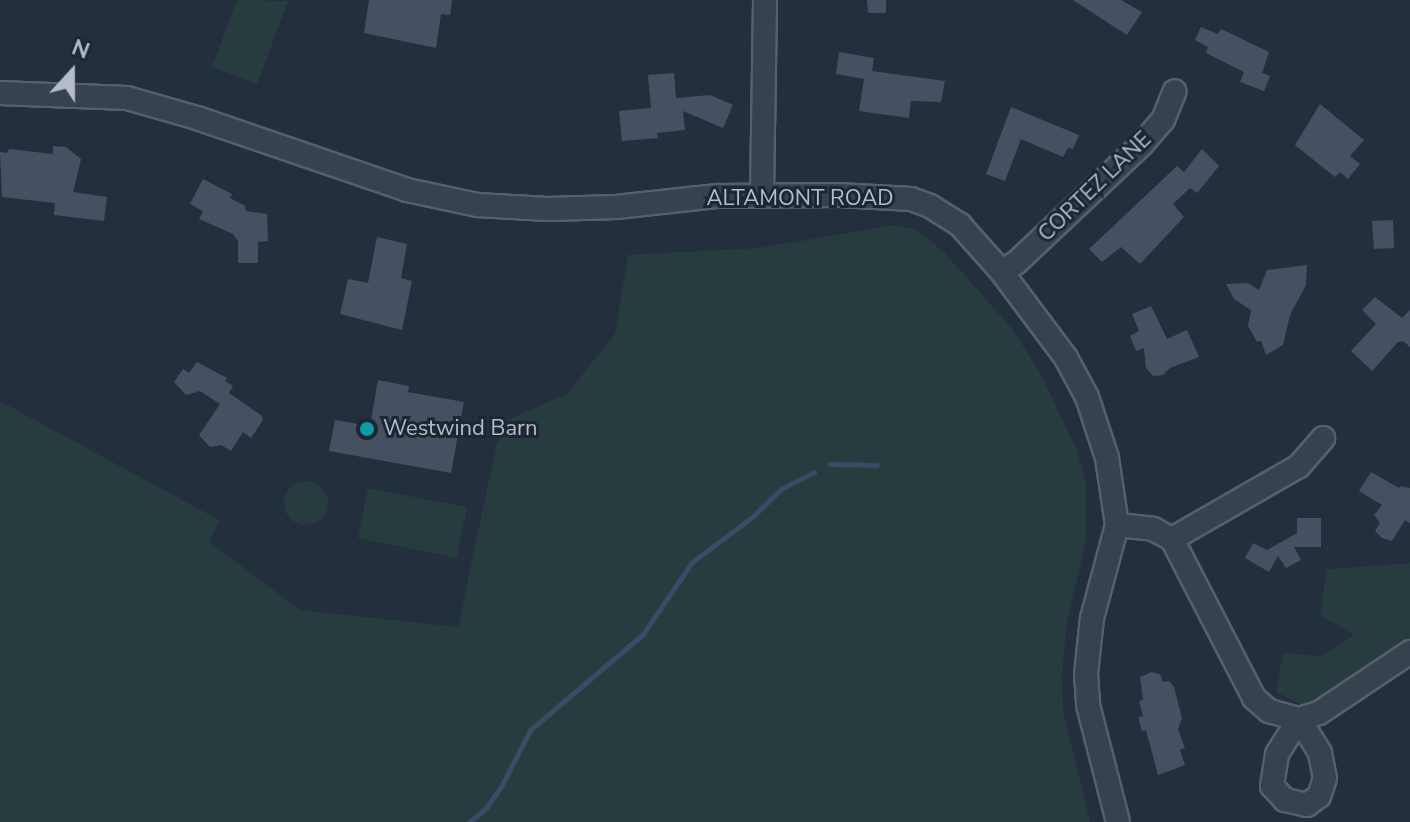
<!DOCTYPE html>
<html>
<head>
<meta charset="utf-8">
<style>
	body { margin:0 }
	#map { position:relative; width:1410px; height:822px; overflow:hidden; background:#242f3e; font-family:"Nunito Sans",sans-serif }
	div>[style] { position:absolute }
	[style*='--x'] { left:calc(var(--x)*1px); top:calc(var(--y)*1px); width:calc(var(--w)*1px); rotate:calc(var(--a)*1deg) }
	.green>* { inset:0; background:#263c3f }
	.round { border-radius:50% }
	.stream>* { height:5px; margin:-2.5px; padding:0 2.5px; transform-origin:2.5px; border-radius:2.5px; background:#394c67 }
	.building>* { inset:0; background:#455162 }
	.roads { filter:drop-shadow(2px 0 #565f6c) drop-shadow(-2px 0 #565f6c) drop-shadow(0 2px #565f6c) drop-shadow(0 -2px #565f6c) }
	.minor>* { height:22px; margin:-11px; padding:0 11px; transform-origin:11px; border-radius:11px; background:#38414e }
	.dots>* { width:22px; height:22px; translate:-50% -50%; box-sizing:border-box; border:4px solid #1d2633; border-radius:50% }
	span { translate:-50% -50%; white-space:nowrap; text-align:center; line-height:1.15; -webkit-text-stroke:6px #1d2633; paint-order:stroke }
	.street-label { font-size:22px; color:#b4bcc9 }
	.poi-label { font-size:22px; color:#b4bcc9 }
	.left { translate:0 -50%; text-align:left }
	.north { position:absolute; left:32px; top:32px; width:80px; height:80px; -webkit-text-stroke:6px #1d2633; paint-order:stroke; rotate:21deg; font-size:22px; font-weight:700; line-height:32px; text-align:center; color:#b4bcc9 }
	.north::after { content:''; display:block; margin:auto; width:28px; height:36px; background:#b4bcc9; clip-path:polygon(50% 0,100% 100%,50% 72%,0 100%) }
</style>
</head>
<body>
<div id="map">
	<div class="green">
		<div style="clip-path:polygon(237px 0,288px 1px,257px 84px,212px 67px)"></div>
		<div style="clip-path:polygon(896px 225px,916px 230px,944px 252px,1013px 330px,1041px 375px,1076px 448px,1086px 481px,1086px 541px,1066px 626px,1062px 678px,1063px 710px,1090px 822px,0 822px,0 401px,219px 520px,209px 542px,300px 610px,458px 627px,496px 447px,505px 421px,567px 394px,615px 334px,628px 255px,759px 248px)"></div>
		<div class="round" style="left:284px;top:481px;width:44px;height:44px"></div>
		<div style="clip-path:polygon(368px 488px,467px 507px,457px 558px,358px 538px)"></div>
		<div style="clip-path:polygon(1410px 563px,1410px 647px,1307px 707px,1276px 692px,1283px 653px,1322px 656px,1354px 635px,1320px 615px,1327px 569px)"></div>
	</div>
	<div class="stream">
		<div style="--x:830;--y:464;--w:47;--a:1.2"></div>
		<div style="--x:469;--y:822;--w:22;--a:-39"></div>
		<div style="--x:486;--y:808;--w:28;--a:-55"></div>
		<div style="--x:502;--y:785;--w:62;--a:-63"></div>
		<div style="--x:530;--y:730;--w:148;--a:-40.3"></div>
		<div style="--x:643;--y:634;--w:87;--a:-55.8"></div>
		<div style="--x:692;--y:562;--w:74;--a:-36.7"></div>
		<div style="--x:751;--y:518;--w:42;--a:-44"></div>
		<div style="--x:781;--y:489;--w:37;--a:-27"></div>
	</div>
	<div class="building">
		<div style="clip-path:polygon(369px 0,452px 0,450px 15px,441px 14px,436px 48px,364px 33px)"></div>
		<div style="clip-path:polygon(867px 0,886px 0,886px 13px,868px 13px)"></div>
		<div style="clip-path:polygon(1073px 0,1121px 0,1142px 12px,1127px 35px)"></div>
		<div style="clip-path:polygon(1201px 27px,1218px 34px,1221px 29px,1269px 52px,1262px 73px,1270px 76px,1264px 91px,1240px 82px,1244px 72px,1206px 53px,1208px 47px,1195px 40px)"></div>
		<div style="clip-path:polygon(839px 52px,874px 58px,872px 71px,945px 81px,941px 102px,911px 101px,909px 118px,859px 111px,864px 79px,836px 74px)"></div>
		<div style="clip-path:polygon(674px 73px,676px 98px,710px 95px,733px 105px,723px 128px,683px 111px,685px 130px,657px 133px,658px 138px,622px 141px,619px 111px,651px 108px,648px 75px)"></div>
		<div style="clip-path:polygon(1320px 104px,1364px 140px,1350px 156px,1360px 164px,1348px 179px,1340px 172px,1335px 177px,1295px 145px)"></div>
		<div style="clip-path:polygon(1011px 107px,1079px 135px,1073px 149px,1068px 148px,1063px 157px,1021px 139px,1005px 181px,986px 174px)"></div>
		<div style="clip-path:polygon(53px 146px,66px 147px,81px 159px,73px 192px,107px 197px,104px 221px,54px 215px,55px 203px,2px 197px,0 152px,7px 153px,9px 149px,53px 154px)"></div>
		<div style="clip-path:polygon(1202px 149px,1219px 166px,1197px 193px,1190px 188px,1173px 204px,1184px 217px,1140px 264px,1121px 247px,1102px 262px,1089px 249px,1177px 166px,1184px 172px)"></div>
		<div style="clip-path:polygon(203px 179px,232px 194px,230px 198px,245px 206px,246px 211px,267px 214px,268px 241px,258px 242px,258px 263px,238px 263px,238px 241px,233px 234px,199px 219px,203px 211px,190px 204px)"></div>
		<div style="clip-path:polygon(1393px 220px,1394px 248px,1374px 249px,1372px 221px)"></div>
		<div style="clip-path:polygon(377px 237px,407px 244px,401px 278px,412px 281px,402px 330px,340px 314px,348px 279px,368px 283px)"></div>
		<div style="clip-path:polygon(1307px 265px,1306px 285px,1290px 315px,1283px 345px,1266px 355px,1261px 341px,1257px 342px,1248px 326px,1251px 310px,1234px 299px,1226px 284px,1248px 283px,1259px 290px,1267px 270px)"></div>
		<div style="clip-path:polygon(1375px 297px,1402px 318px,1410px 310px,1410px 347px,1403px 341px,1398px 342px,1372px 371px,1351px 351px,1376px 324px,1362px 310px)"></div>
		<div style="clip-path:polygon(1151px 306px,1167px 339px,1187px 330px,1199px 357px,1170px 368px,1163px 375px,1153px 376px,1146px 368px,1144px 348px,1136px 351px,1130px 336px,1139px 331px,1132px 314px)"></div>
		<div style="clip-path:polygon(197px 362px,227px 378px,225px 381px,233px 386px,229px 393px,262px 416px,263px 420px,251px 438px,243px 432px,231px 451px,221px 445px,210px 447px,199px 435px,220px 404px,200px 391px,186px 395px,174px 382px,183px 369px,189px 373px)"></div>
		<div style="clip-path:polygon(378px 380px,409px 386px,408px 392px,464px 402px,451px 473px,329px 451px,335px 420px,370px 426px)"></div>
		<div style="clip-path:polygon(1371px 472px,1399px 488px,1401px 486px,1410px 488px,1410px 523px,1405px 520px,1392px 541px,1382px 538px,1375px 531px,1380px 523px,1374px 515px,1382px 505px,1359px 491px)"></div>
		<div style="clip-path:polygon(1297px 518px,1321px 518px,1321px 547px,1294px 547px,1301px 560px,1286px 568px,1278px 556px,1269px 572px,1245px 558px,1253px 543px,1267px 550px,1297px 533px)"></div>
		<div style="clip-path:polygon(1152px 672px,1160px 674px,1163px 682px,1169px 681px,1174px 687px,1182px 718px,1178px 729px,1185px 748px,1180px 750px,1185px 765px,1158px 775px,1146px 730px,1142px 731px,1138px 717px,1143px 716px,1139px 701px,1143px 700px,1140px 677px)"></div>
	</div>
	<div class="roads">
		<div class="minor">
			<div style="--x:0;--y:93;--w:127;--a:2.3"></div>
			<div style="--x:127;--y:98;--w:73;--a:15.9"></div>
			<div style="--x:197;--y:118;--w:222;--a:18.9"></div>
			<div style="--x:407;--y:190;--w:72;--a:12.1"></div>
			<div style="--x:477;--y:205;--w:71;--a:3.2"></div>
			<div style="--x:548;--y:209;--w:68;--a:-1.7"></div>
			<div style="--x:616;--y:207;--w:103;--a:-6.2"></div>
			<div style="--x:718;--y:196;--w:121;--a:-0.5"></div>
			<div style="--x:839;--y:195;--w:72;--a:3.2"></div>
			<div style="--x:911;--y:199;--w:20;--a:20"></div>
			<div style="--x:930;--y:206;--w:36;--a:32"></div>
			<div style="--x:960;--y:225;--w:62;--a:48.3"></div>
			<div style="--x:1001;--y:271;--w:109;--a:53.2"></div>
			<div style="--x:1066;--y:358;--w:44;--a:61.7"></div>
			<div style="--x:1087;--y:397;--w:64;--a:71.8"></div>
			<div style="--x:1107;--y:458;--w:68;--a:81.5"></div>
			<div style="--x:1117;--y:525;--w:96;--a:105"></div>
			<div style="--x:1092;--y:618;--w:56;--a:96.1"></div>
			<div style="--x:1086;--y:674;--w:31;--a:86"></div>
			<div style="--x:1088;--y:705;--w:121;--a:75.6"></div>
			<div style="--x:762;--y:194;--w:194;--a:-89.1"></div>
			<div style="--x:1001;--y:271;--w:18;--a:-29"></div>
			<div style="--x:1017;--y:262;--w:172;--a:-43.3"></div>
			<div style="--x:1142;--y:144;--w:32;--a:-49"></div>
			<div style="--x:1163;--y:120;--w:31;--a:-68"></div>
			<div style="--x:1117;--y:525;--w:36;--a:6"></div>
			<div style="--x:1153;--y:529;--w:21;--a:28"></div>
			<div style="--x:1172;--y:539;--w:179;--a:62.7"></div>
			<div style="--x:1254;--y:698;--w:20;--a:41"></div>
			<div style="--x:1269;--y:711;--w:31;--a:15"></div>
			<div style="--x:1299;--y:719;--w:21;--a:-17"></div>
			<div style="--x:1319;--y:713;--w:110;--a:-33.8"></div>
			<div style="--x:1172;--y:539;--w:146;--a:-29.9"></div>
			<div style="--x:1299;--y:466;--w:37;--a:-49"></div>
			<div style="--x:1299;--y:719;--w:40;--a:58"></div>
			<div style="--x:1320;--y:753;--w:25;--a:79"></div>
			<div style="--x:1325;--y:778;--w:19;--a:108"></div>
			<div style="--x:1319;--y:796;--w:15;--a:143"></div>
			<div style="--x:1307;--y:805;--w:23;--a:-167"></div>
			<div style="--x:1285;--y:800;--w:19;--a:-133"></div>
			<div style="--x:1272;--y:786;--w:32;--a:-81"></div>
			<div style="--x:1277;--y:754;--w:41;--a:-57.8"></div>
		</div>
	</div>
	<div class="dots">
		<div style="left:367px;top:429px;background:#0f9aa8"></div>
	</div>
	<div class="street-label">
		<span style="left:1095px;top:187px;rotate:-44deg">CORTEZ LANE</span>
		<span style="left:800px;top:199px">ALTAMONT ROAD</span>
	</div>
	<div class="poi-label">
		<span class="left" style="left:383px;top:429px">Westwind Barn</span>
	</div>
	<div class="north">N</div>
</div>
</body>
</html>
